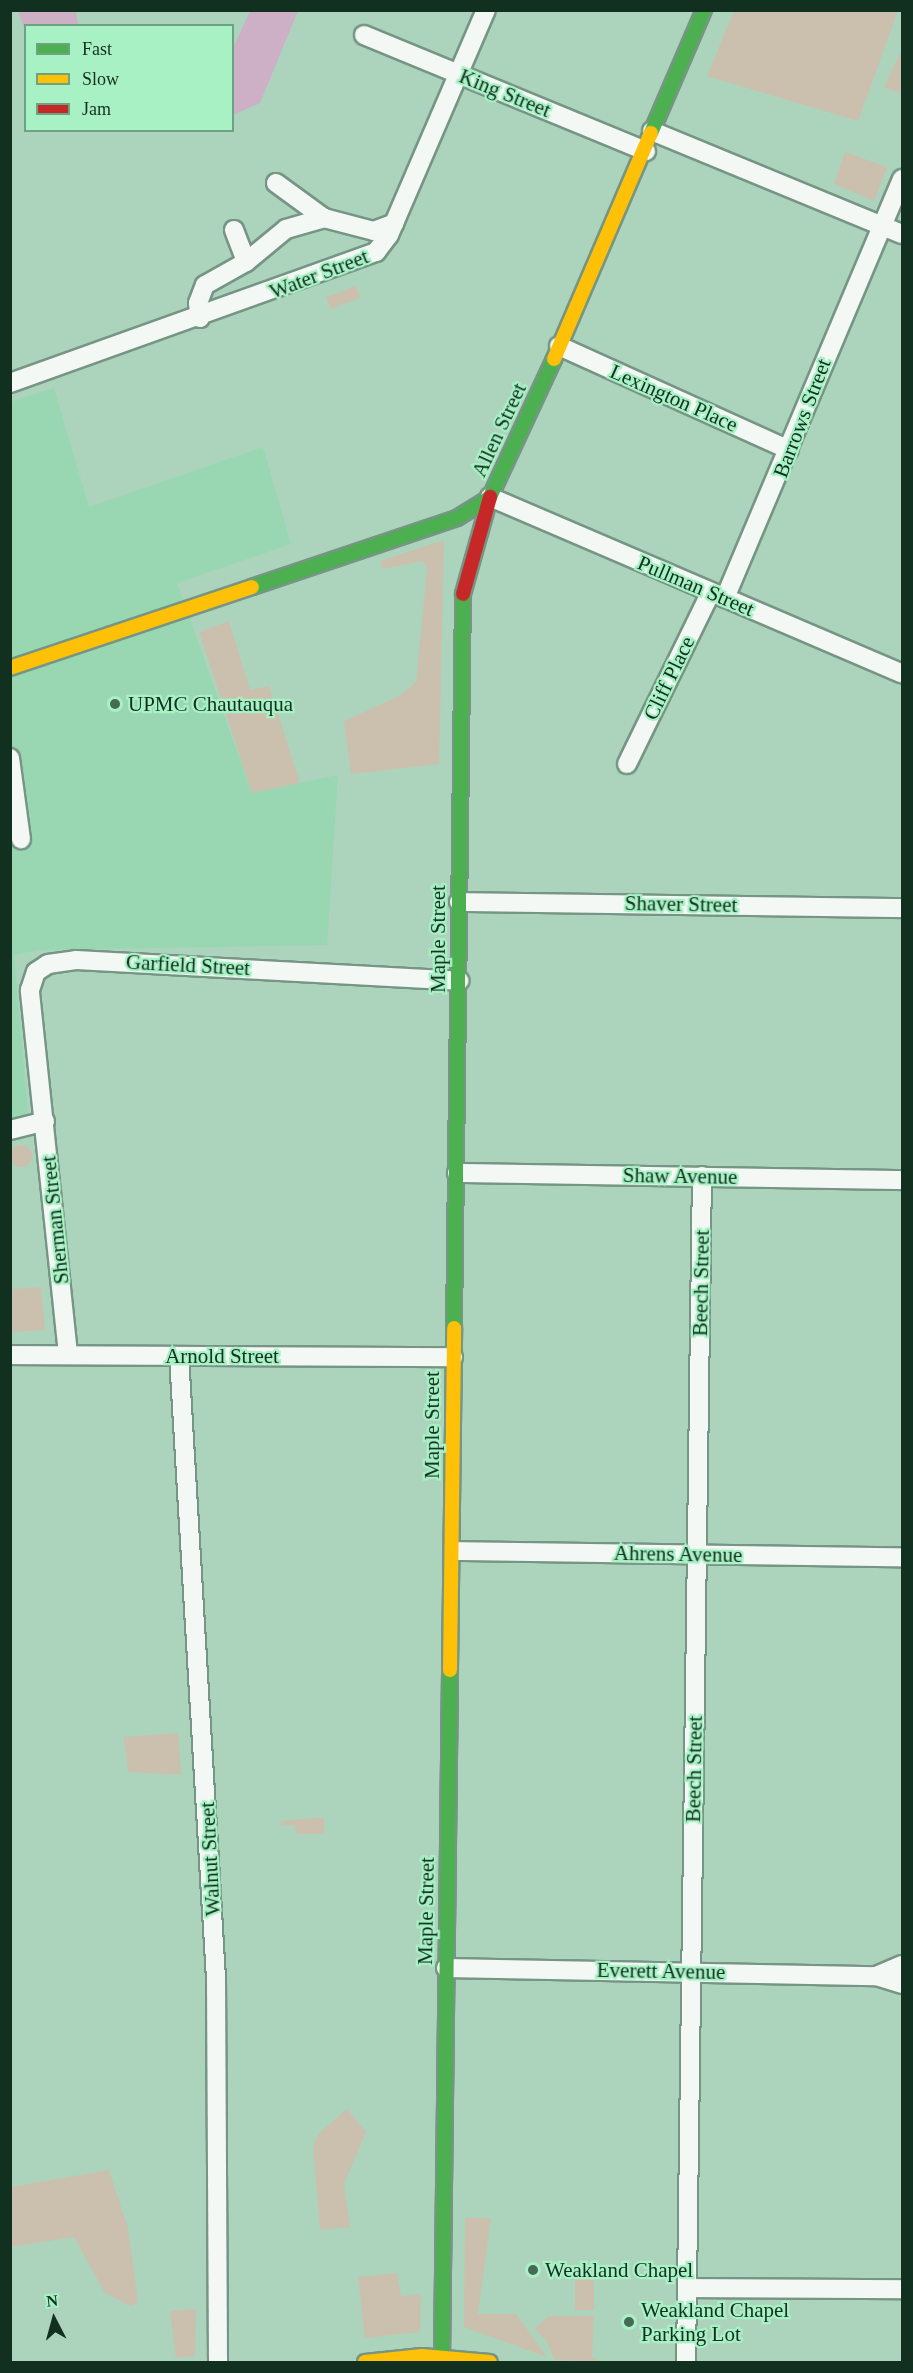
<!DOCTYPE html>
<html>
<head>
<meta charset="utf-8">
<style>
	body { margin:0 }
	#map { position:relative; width:913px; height:2373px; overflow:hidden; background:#acd3bc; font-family:Georgia,serif }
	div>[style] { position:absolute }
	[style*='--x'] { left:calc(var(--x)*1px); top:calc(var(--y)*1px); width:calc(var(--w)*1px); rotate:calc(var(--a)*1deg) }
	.built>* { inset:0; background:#99d7b2 }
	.green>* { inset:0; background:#cbc0ad }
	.round { border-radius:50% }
	.water>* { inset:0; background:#cdb0c6 }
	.roads { filter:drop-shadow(2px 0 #769584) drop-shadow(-2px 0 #769584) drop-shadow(0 2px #769584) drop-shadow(0 -2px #769584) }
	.street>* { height:18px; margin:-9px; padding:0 9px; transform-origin:9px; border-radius:9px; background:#f3f8f5 }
	.fast>* { height:14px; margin:-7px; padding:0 7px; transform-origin:7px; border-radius:7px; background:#4caf50 }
	.slow>* { height:14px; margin:-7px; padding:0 7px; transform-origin:7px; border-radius:7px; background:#ffc107 }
	.jam>* { height:14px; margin:-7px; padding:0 7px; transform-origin:7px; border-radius:7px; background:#c62828 }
	.dots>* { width:16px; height:16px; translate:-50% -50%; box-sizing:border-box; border:3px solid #a8f1c5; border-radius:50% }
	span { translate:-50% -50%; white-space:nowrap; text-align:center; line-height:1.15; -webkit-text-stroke:4.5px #a8f1c5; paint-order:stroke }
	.street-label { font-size:21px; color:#12301f }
	.poi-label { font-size:21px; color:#12301f }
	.left { translate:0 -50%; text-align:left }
	.frame { position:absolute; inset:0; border:12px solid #12301f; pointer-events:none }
	.legend { position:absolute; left:24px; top:24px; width:210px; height:108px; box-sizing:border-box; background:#a8f1c5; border:2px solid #6ca483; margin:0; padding:8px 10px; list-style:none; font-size:18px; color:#12301f }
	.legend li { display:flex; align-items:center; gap:12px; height:30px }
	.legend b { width:30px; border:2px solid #6ca483 }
	.north { position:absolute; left:24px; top:2289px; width:60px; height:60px; -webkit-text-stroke:4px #a8f1c5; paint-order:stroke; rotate:354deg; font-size:16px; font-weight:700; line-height:24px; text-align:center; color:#12301f }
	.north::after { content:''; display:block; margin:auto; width:21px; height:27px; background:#12301f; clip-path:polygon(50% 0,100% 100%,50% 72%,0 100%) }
</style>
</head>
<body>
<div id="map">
	<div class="built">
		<div style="clip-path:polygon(54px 388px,89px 507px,263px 447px,291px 544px,177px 583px,252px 793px,338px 775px,327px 945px,38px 950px,14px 955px,28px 1115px,11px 1119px,10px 402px)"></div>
	</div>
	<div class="green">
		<div style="clip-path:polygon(734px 11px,898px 11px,858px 121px,707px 76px)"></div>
		<div style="clip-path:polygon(902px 49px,902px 94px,884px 87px)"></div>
		<div style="clip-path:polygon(845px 152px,887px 167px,874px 201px,834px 184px)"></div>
		<div style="clip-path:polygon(356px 286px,360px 298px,331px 309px,326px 297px)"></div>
		<div style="clip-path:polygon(444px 540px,439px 764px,351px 774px,344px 721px,399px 696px,416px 682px,427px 569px,423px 561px,382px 569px,380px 561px)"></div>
		<div style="clip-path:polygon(229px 621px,250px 690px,269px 686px,300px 783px,252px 793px,199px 632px)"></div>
		<div class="round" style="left:10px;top:1145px;width:22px;height:22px"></div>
		<div style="clip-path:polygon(41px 1287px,45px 1330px,11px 1332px,11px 1289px)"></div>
		<div style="clip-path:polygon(178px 1733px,181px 1775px,128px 1772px,124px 1737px)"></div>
		<div style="clip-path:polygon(324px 1817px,324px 1834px,297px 1834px,294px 1825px,281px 1826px,281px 1821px)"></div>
		<div style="clip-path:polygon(347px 2109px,366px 2132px,344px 2184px,350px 2227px,320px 2230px,313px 2147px,318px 2134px)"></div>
		<div style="clip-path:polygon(109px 2170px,128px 2228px,138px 2302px,131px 2306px,105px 2293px,74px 2237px,11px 2247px,11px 2187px)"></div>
		<div style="clip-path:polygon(465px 2218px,491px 2218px,478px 2314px,516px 2314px,547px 2357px,464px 2327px)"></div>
		<div style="clip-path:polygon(397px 2273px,401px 2296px,421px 2294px,420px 2332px,365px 2338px,358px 2277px)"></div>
		<div style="clip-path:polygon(575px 2279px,594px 2279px,594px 2310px,575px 2310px)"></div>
		<div style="clip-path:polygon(196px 2309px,195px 2356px,176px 2358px,170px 2311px)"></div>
		<div style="clip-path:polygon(549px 2316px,594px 2316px,592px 2357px,602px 2362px,554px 2360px,547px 2341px,534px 2329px)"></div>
	</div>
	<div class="water">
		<div style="clip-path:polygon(18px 11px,76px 11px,78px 25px,26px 26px,25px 31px)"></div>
		<div style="clip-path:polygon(250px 11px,298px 11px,260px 103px,233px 115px,233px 48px)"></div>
	</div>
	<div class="roads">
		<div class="street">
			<div style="--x:364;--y:35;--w:305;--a:22.4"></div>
			<div style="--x:652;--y:131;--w:270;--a:22.4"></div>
			<div style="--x:276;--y:183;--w:59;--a:36.1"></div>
			<div style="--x:234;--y:230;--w:34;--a:69"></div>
			<div style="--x:200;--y:318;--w:15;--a:-98"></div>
			<div style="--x:198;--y:303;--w:19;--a:-69"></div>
			<div style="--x:205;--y:285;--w:47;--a:-29.3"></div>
			<div style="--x:246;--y:262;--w:52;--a:-39.5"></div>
			<div style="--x:286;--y:229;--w:40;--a:-16"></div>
			<div style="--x:324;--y:218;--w:52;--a:14.6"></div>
			<div style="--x:374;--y:231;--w:22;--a:-21"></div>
			<div style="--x:559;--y:346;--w:252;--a:24.3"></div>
			<div style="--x:10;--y:383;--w:389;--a:-19.7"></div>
			<div style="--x:376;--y:252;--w:21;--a:-53"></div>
			<div style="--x:389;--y:235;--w:245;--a:-66.7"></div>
			<div style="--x:490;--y:497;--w:448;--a:23.2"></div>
			<div style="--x:725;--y:598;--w:455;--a:-67.1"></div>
			<div style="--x:10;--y:758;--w:82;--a:82.3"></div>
			<div style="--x:627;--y:764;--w:191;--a:-64"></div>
			<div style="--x:459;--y:902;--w:443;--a:0.8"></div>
			<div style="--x:10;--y:1130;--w:36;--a:-14"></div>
			<div style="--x:457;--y:1173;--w:445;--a:0.9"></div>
			<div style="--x:68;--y:1354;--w:366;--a:-96"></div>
			<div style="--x:30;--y:990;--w:19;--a:-72"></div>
			<div style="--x:36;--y:972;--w:14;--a:-34"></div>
			<div style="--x:48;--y:964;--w:28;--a:-8"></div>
			<div style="--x:76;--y:960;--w:384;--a:3.1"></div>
			<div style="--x:10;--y:1355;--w:443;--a:0.3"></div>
			<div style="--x:179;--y:1356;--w:623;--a:86.6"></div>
			<div style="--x:216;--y:1978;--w:384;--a:89.7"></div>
			<div style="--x:454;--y:1551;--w:448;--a:0.8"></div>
			<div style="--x:446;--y:1968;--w:430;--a:1.1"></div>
			<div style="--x:876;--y:1976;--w:27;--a:17"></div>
			<div style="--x:876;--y:1976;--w:28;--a:-23"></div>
			<div style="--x:688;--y:2288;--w:214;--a:0.3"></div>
			<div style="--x:686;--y:2362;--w:1186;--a:-89.23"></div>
		</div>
		<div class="fast">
			<div style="--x:651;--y:133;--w:134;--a:-66.7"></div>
			<div style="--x:252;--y:587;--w:216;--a:-18.6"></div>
			<div style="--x:457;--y:518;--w:39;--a:-32"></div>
			<div style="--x:490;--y:497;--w:152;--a:-65.1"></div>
			<div style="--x:454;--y:1328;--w:734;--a:-89.3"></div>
			<div style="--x:442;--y:2358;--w:688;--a:-89.33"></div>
		</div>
		<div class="slow">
			<div style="--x:554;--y:359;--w:246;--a:-66.8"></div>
			<div style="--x:10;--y:668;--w:255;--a:-18.5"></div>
			<div style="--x:450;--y:1670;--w:342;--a:-89.3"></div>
			<div style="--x:365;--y:2362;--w:57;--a:-6"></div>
			<div style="--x:422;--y:2356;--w:68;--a:5"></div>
		</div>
		<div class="jam">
			<div style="--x:463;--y:594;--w:101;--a:-74.4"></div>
		</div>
	</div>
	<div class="dots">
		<div style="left:115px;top:704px;background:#486956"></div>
		<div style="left:533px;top:2270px;background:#486956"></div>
		<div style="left:629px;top:2322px;background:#486956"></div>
	</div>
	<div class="street-label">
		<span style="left:505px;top:93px;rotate:22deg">King Street</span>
		<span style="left:319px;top:274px;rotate:-21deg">Water Street</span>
		<span style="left:674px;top:398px;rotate:24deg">Lexington Place</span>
		<span style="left:802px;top:418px;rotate:-69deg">Barrows Street</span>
		<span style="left:499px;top:430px;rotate:-65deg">Allen Street</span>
		<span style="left:696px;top:586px;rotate:23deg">Pullman Street</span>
		<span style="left:669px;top:678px;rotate:-64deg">Cliff Place</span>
		<span style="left:681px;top:904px;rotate:1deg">Shaver Street</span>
		<span style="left:438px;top:939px;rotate:-90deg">Maple Street</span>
		<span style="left:188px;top:965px;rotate:3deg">Garfield Street</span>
		<span style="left:680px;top:1176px;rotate:1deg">Shaw Avenue</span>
		<span style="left:55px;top:1220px;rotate:-96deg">Sherman Street</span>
		<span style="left:701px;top:1283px;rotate:-89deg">Beech Street</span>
		<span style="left:222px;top:1356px">Arnold Street</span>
		<span style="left:432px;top:1425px;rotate:-90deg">Maple Street</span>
		<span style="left:678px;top:1554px;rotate:1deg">Ahrens Avenue</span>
		<span style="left:694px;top:1769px;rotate:-89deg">Beech Street</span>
		<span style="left:210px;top:1859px;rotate:-93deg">Walnut Street</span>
		<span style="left:426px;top:1911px;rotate:-89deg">Maple Street</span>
		<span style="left:661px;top:1971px;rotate:1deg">Everett Avenue</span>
	</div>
	<div class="poi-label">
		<span class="left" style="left:128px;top:704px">UPMC Chautauqua</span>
		<span class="left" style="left:545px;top:2270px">Weakland Chapel</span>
		<span class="left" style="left:641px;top:2322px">Weakland Chapel<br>Parking Lot</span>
	</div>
	<div class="frame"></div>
	<ul class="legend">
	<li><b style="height:8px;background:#4caf50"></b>Fast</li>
	<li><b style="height:8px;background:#ffc107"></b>Slow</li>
	<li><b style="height:8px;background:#c62828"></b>Jam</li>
	</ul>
	<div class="north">N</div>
</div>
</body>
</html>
